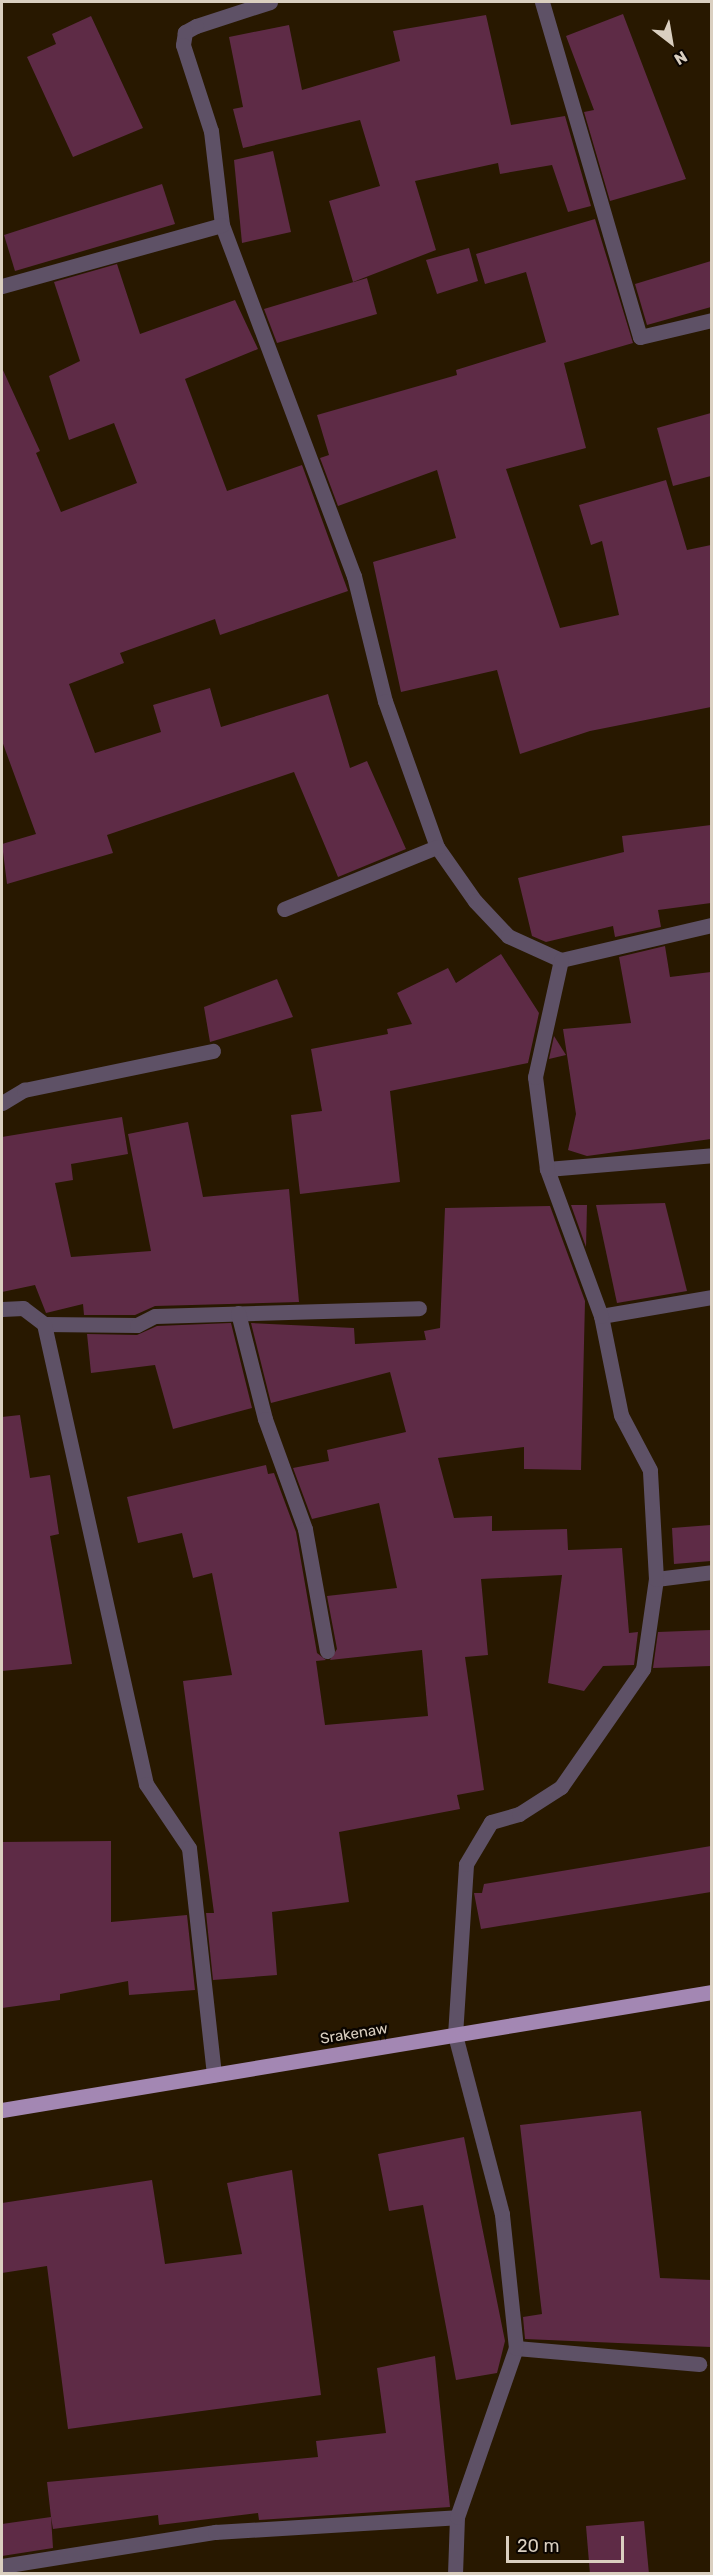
<!DOCTYPE html>
<html>
<head>
<meta charset="utf-8">
<style>
	body { margin:0 }
	#map { position:relative; width:713px; height:2575px; overflow:hidden; background:#281800; font-family:Rubik,sans-serif }
	div>[style] { position:absolute }
	[style*='--x'] { left:calc(var(--x)*1px); top:calc(var(--y)*1px); width:calc(var(--w)*1px); rotate:calc(var(--a)*1deg) }
	.building>* { inset:0; background:#5e2b46 }
	.minor>* { height:15px; margin:-7.5px; padding:0 7.5px; transform-origin:7.5px; border-radius:7.5px; background:#5e5166 }
	.major>* { height:15px; margin:-7.5px; padding:0 7.5px; transform-origin:7.5px; border-radius:7.5px; background:#a387b3 }
	span { translate:-50% -50%; white-space:nowrap; text-align:center; line-height:1.15; -webkit-text-stroke:5px #0b0500; paint-order:stroke }
	.street-label { font-size:15px; color:#dacfc0 }
	.frame { position:absolute; inset:0; border:3px solid #dacfc0; pointer-events:none }
	.north { position:absolute; left:641px; top:12px; width:60px; height:60px; -webkit-text-stroke:4px #0b0500; paint-order:stroke; rotate:149deg; font-size:16px; font-weight:700; line-height:24px; text-align:center; color:#dacfc0 }
	.north::after { content:''; display:block; margin:auto; width:21px; height:27px; background:#dacfc0; clip-path:polygon(50% 0,100% 100%,50% 72%,0 100%) }
	.scale { position:absolute; left:506px; top:2536px; width:118px; height:27px; box-sizing:border-box; border:3px solid #dacfc0; border-top:0; padding-left:8px; font-size:18px; line-height:21px; white-space:nowrap; color:#dacfc0; -webkit-text-stroke:4px #0b0500; paint-order:stroke }
</style>
</head>
<body>
<div id="map">
	<div class="building">
		<div style="clip-path:polygon(623px 14px,686px 179px,610px 201px,584px 112px,594px 110px,566px 36px)"></div>
		<div style="clip-path:polygon(486px 15px,511px 125px,565px 116px,591px 206px,568px 212px,552px 165px,500px 174px,498px 163px,415px 181px,436px 250px,353px 282px,329px 201px,380px 186px,360px 120px,243px 148px,233px 109px,243px 107px,229px 37px,289px 25px,302px 90px,400px 61px,393px 31px)"></div>
		<div style="clip-path:polygon(91px 16px,143px 128px,73px 157px,27px 57px,56px 44px,52px 34px)"></div>
		<div style="clip-path:polygon(273px 151px,291px 232px,242px 243px,234px 160px)"></div>
		<div style="clip-path:polygon(162px 184px,175px 224px,15px 271px,4px 235px)"></div>
		<div style="clip-path:polygon(595px 219px,633px 343px,564px 363px,586px 448px,506px 469px,560px 628px,619px 615px,602px 541px,591px 545px,579px 505px,666px 480px,687px 550px,711px 545px,711px 707px,590px 731px,520px 754px,497px 670px,401px 692px,373px 562px,456px 538px,437px 470px,338px 506px,320px 458px,329px 455px,317px 415px,457px 375px,456px 370px,546px 342px,526px 272px,485px 284px,476px 254px)"></div>
		<div style="clip-path:polygon(469px 248px,478px 281px,437px 294px,426px 260px)"></div>
		<div style="clip-path:polygon(711px 261px,711px 307px,647px 325px,635px 284px)"></div>
		<div style="clip-path:polygon(117px 264px,140px 334px,235px 300px,258px 349px,185px 379px,227px 491px,302px 465px,348px 591px,220px 635px,215px 619px,120px 653px,124px 663px,69px 684px,95px 753px,161px 732px,153px 705px,210px 688px,221px 727px,328px 694px,350px 768px,367px 761px,406px 849px,338px 877px,294px 772px,107px 835px,113px 853px,7px 884px,2px 844px,36px 834px,2px 741px,2px 368px,40px 451px,36px 453px,61px 512px,137px 483px,114px 423px,69px 440px,49px 376px,80px 361px,54px 282px)"></div>
		<div style="clip-path:polygon(367px 278px,377px 314px,277px 343px,264px 309px)"></div>
		<div style="clip-path:polygon(711px 413px,711px 476px,673px 486px,657px 428px)"></div>
		<div style="clip-path:polygon(711px 825px,711px 903px,658px 910px,661px 927px,615px 937px,613px 926px,546px 942px,532px 936px,518px 878px,624px 852px,622px 836px)"></div>
		<div style="clip-path:polygon(665px 946px,670px 977px,711px 972px,711px 1139px,587px 1156px,568px 1150px,576px 1114px,563px 1029px,631px 1023px,619px 957px)"></div>
		<div style="clip-path:polygon(501px 954px,539px 1013px,528px 1063px,390px 1091px,400px 1182px,300px 1194px,291px 1115px,322px 1111px,311px 1049px,388px 1034px,387px 1029px,412px 1024px,397px 993px,448px 968px,456px 983px)"></div>
		<div style="clip-path:polygon(277px 979px,293px 1017px,210px 1042px,204px 1007px)"></div>
		<div style="clip-path:polygon(554px 1036px,566px 1055px,549px 1059px)"></div>
		<div style="clip-path:polygon(122px 1117px,128px 1154px,71px 1164px,73px 1180px,55px 1183px,71px 1257px,151px 1251px,128px 1134px,188px 1122px,203px 1197px,289px 1189px,299px 1302px,155px 1306px,135px 1315px,84px 1315px,83px 1304px,46px 1313px,35px 1285px,2px 1292px,2px 1137px)"></div>
		<div style="clip-path:polygon(665px 1203px,687px 1291px,617px 1303px,596px 1205px)"></div>
		<div style="clip-path:polygon(571px 1205px,587px 1205px,586px 1247px)"></div>
		<div style="clip-path:polygon(550px 1206px,585px 1301px,581px 1470px,524px 1469px,524px 1447px,438px 1458px,454px 1518px,492px 1516px,492px 1531px,567px 1529px,568px 1550px,622px 1548px,629px 1633px,638px 1632px,634px 1665px,603px 1666px,584px 1691px,548px 1683px,562px 1575px,481px 1579px,488px 1655px,465px 1657px,484px 1790px,457px 1795px,460px 1809px,339px 1832px,349px 1902px,272px 1912px,277px 1975px,213px 1980px,206px 1913px,214px 1913px,183px 1681px,232px 1675px,212px 1573px,193px 1578px,182px 1533px,138px 1543px,127px 1497px,266px 1465px,268px 1474px,274px 1473px,296px 1532px,317px 1653px,326px 1660px,316px 1661px,325px 1725px,428px 1716px,422px 1650px,330px 1660px,337px 1649px,327px 1596px,397px 1588px,379px 1503px,312px 1519px,293px 1468px,329px 1461px,327px 1450px,406px 1432px,390px 1372px,271px 1403px,251px 1323px,354px 1328px,355px 1344px,426px 1340px,424px 1331px,440px 1328px,445px 1208px)"></div>
		<div style="clip-path:polygon(231px 1323px,252px 1408px,173px 1429px,155px 1365px,91px 1373px,87px 1334px,137px 1335px,157px 1326px)"></div>
		<div style="clip-path:polygon(20px 1415px,30px 1478px,50px 1475px,59px 1534px,50px 1536px,72px 1664px,2px 1671px,2px 1417px)"></div>
		<div style="clip-path:polygon(711px 1525px,711px 1561px,674px 1564px,672px 1528px)"></div>
		<div style="clip-path:polygon(711px 1630px,711px 1666px,653px 1668px,658px 1632px)"></div>
		<div style="clip-path:polygon(111px 1841px,111px 1922px,187px 1915px,195px 1990px,129px 1995px,128px 1981px,60px 1994px,60px 2000px,2px 2008px,2px 1842px)"></div>
		<div style="clip-path:polygon(711px 1846px,711px 1892px,481px 1929px,474px 1893px,482px 1893px,484px 1884px)"></div>
		<div style="clip-path:polygon(641px 2111px,660px 2278px,711px 2280px,711px 2347px,525px 2339px,523px 2317px,542px 2314px,520px 2125px)"></div>
		<div style="clip-path:polygon(464px 2137px,505px 2341px,497px 2373px,456px 2380px,423px 2205px,389px 2211px,378px 2154px)"></div>
		<div style="clip-path:polygon(292px 2170px,321px 2395px,68px 2429px,47px 2266px,2px 2273px,2px 2203px,152px 2180px,165px 2264px,242px 2254px,227px 2183px)"></div>
		<div style="clip-path:polygon(435px 2356px,450px 2507px,259px 2520px,258px 2513px,159px 2525px,158px 2515px,53px 2529px,51px 2517px,53px 2548px,2px 2556px,2px 2524px,51px 2517px,47px 2482px,318px 2457px,316px 2441px,386px 2433px,377px 2368px)"></div>
		<div style="clip-path:polygon(644px 2521px,649px 2574px,590px 2574px,586px 2526px)"></div>
	</div>
	<div class="minor">
		<div style="--x:270;--y:2;--w:78;--a:162"></div>
		<div style="--x:196;--y:26;--w:13;--a:151"></div>
		<div style="--x:185;--y:32;--w:13;--a:99"></div>
		<div style="--x:183;--y:45;--w:90;--a:72"></div>
		<div style="--x:211;--y:131;--w:95;--a:83.3"></div>
		<div style="--x:222;--y:225;--w:375;--a:69.4"></div>
		<div style="--x:354;--y:576;--w:129;--a:76.1"></div>
		<div style="--x:385;--y:701;--w:155;--a:70.4"></div>
		<div style="--x:437;--y:847;--w:66;--a:54.9"></div>
		<div style="--x:475;--y:901;--w:48;--a:46.7"></div>
		<div style="--x:508;--y:936;--w:58;--a:24.4"></div>
		<div style="--x:561;--y:960;--w:155;--a:-13.1"></div>
		<div style="--x:542;--y:2;--w:349;--a:73.7"></div>
		<div style="--x:640;--y:337;--w:74;--a:-13.3"></div>
		<div style="--x:2;--y:286;--w:228;--a:-15.5"></div>
		<div style="--x:284;--y:909;--w:165;--a:-22.1"></div>
		<div style="--x:2;--y:1103;--w:26;--a:-31"></div>
		<div style="--x:24;--y:1090;--w:193;--a:-11.7"></div>
		<div style="--x:547;--y:1169;--w:166;--a:-4.8"></div>
		<div style="--x:2;--y:1309;--w:21;--a:-3"></div>
		<div style="--x:23;--y:1308;--w:26;--a:37"></div>
		<div style="--x:44;--y:1324;--w:93;--a:0.6"></div>
		<div style="--x:137;--y:1325;--w:20;--a:-27"></div>
		<div style="--x:155;--y:1316;--w:264;--a:-1.7"></div>
		<div style="--x:238;--y:1313;--w:109;--a:75.7"></div>
		<div style="--x:265;--y:1419;--w:117;--a:70"></div>
		<div style="--x:305;--y:1529;--w:124;--a:79.8"></div>
		<div style="--x:601;--y:1316;--w:113;--a:-9.7"></div>
		<div style="--x:44;--y:1324;--w:471;--a:77.5"></div>
		<div style="--x:146;--y:1784;--w:77;--a:56.1"></div>
		<div style="--x:189;--y:1848;--w:228;--a:83.7"></div>
		<div style="--x:656;--y:1579;--w:56;--a:-7.1"></div>
		<div style="--x:516;--y:2348;--w:184;--a:5"></div>
		<div style="--x:2;--y:2566;--w:216;--a:-9.1"></div>
		<div style="--x:215;--y:2532;--w:242;--a:-3.5"></div>
		<div style="--x:455;--y:2574;--w:57;--a:-88"></div>
		<div style="--x:457;--y:2517;--w:179;--a:-70.8"></div>
		<div style="--x:516;--y:2348;--w:135;--a:-96"></div>
		<div style="--x:502;--y:2214;--w:185;--a:-104.7"></div>
		<div style="--x:455;--y:2035;--w:171;--a:-86.3"></div>
		<div style="--x:466;--y:1864;--w:49;--a:-59.2"></div>
		<div style="--x:491;--y:1822;--w:29;--a:-16"></div>
		<div style="--x:519;--y:1814;--w:50;--a:-32.7"></div>
		<div style="--x:561;--y:1787;--w:144;--a:-55.2"></div>
		<div style="--x:643;--y:1669;--w:91;--a:-81.8"></div>
		<div style="--x:656;--y:1579;--w:109;--a:-93.2"></div>
		<div style="--x:650;--y:1470;--w:62;--a:-117.8"></div>
		<div style="--x:621;--y:1415;--w:101;--a:-101.4"></div>
		<div style="--x:601;--y:1316;--w:157;--a:-110.2"></div>
		<div style="--x:547;--y:1169;--w:93;--a:-97.4"></div>
		<div style="--x:535;--y:1077;--w:120;--a:-77.5"></div>
	</div>
	<div class="major">
		<div style="--x:2;--y:2110;--w:720;--a:-9.44"></div>
	</div>
	<div class="street-label">
		<span style="left:354px;top:2034px;rotate:-9deg">Srakenaw</span>
	</div>
	<div class="frame"></div>
	<div class="north">N</div>
	<div class="scale">20 m</div>
</div>
</body>
</html>
